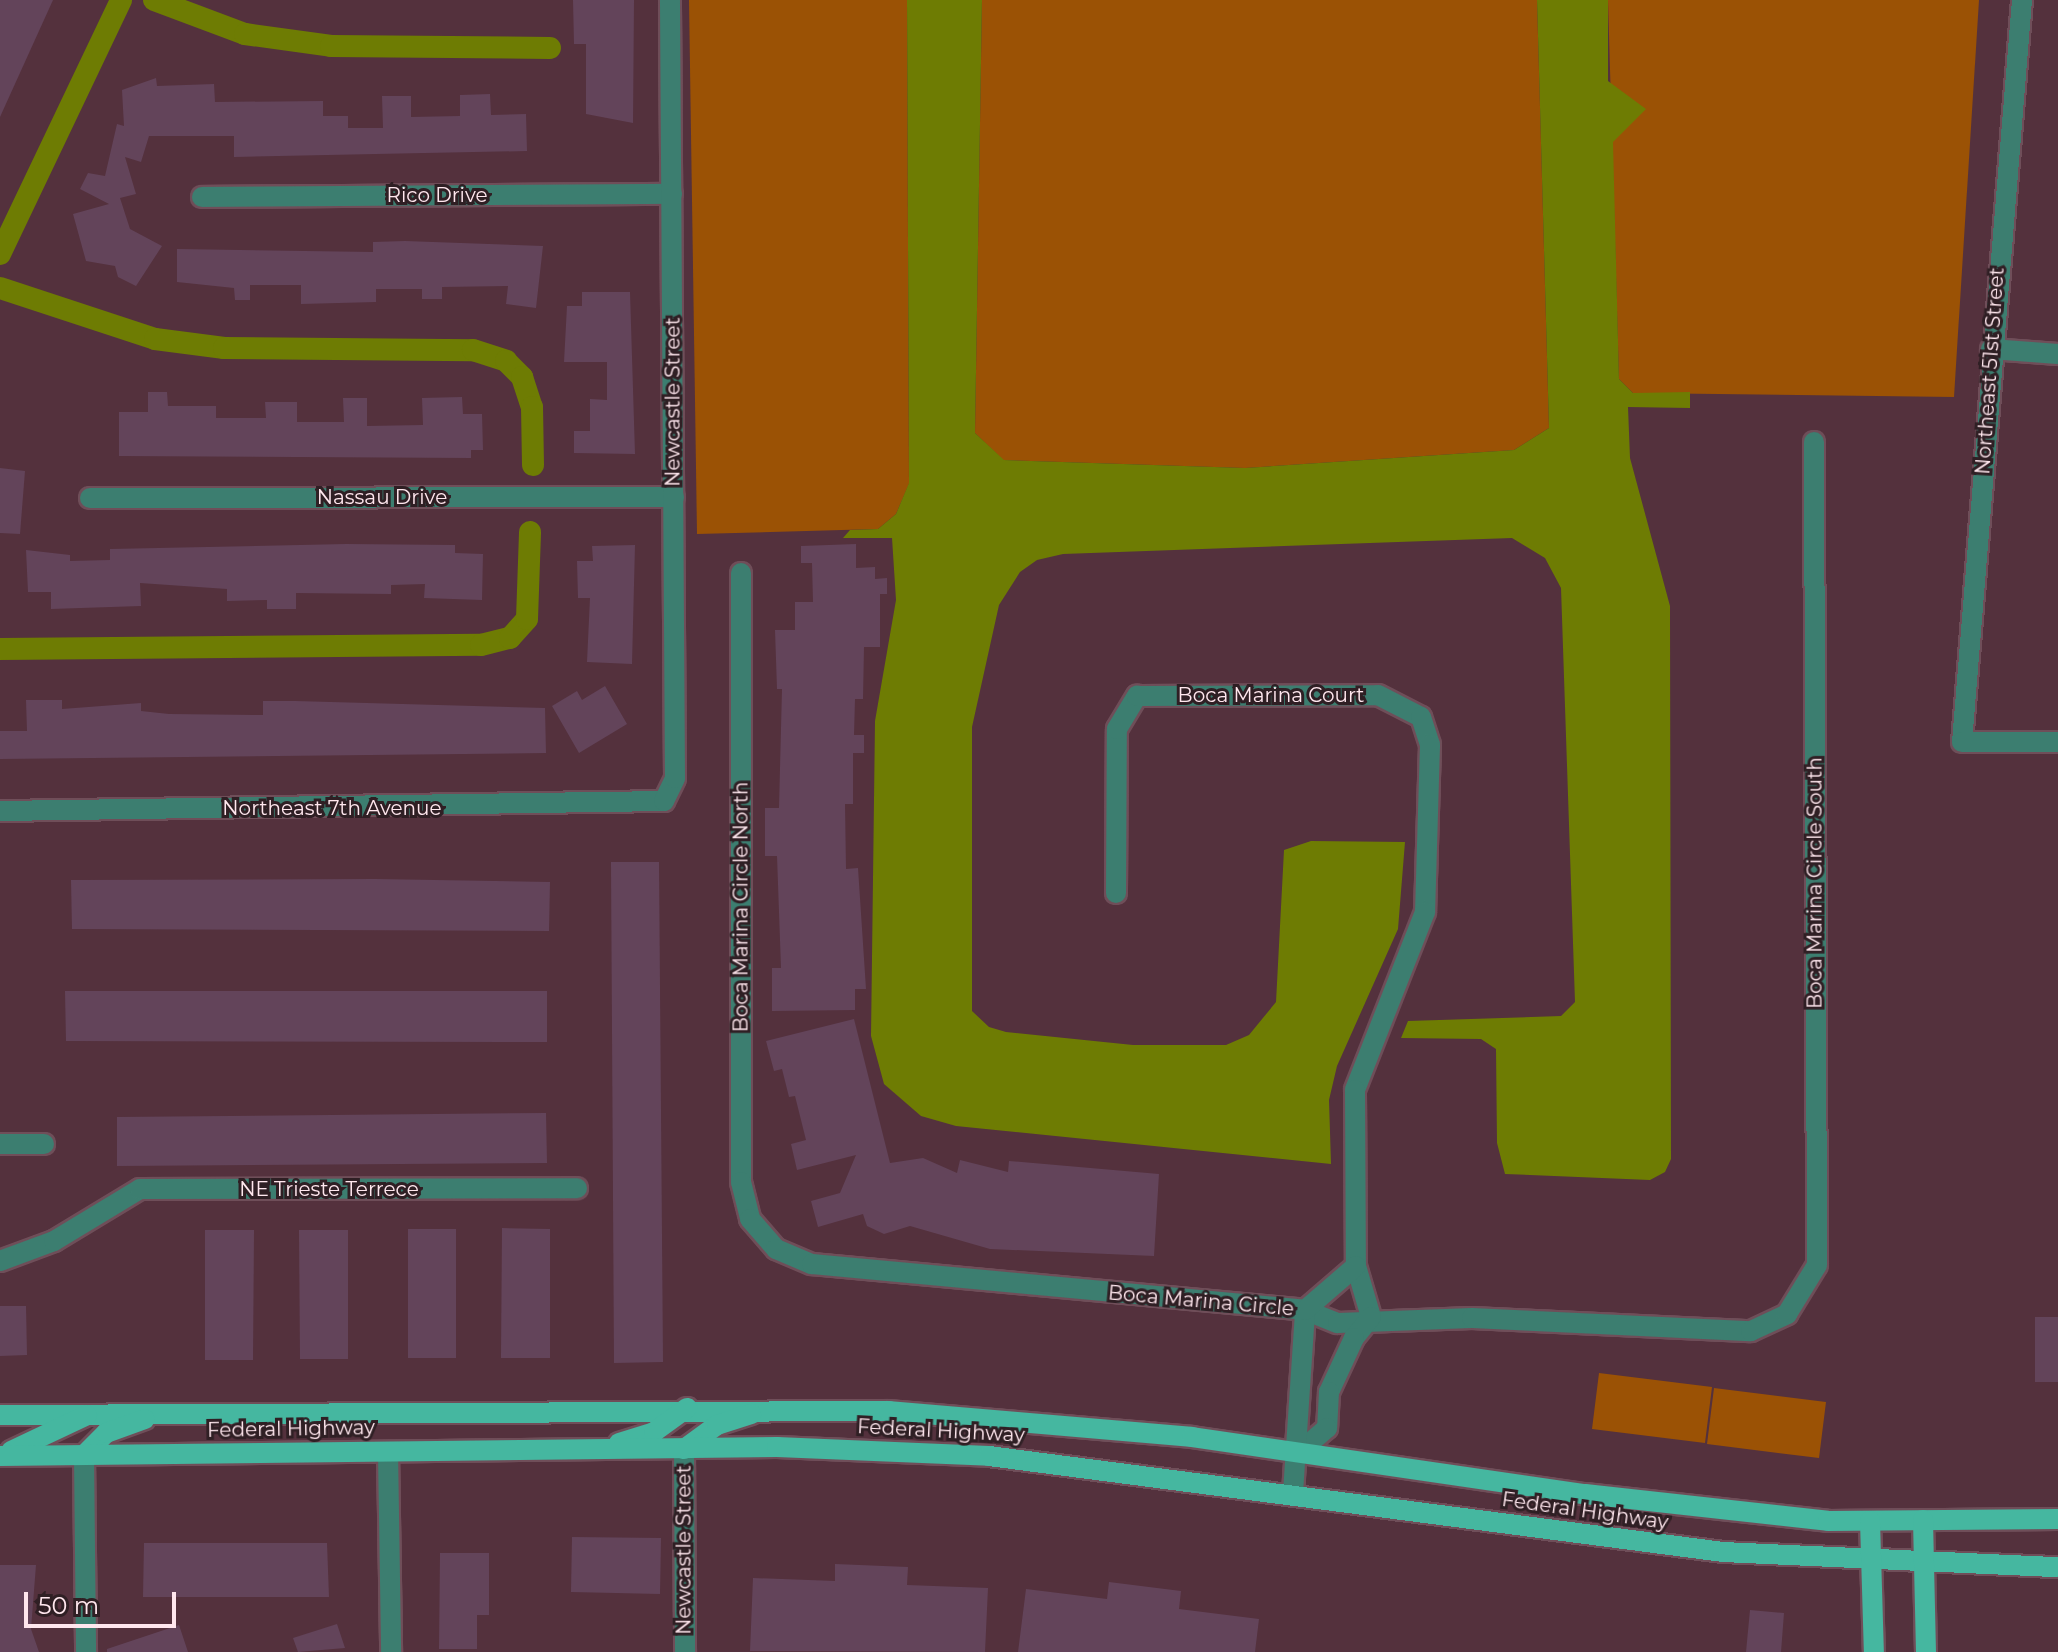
<!DOCTYPE html>
<html>
<head>
<meta charset="utf-8">
<style>
	body { margin:0 }
	#map { position:relative; width:2058px; height:1652px; overflow:hidden; background:#54313d; font-family:Montserrat,sans-serif }
	div>[style] { position:absolute }
	[style*='--x'] { left:calc(var(--x)*1px); top:calc(var(--y)*1px); width:calc(var(--w)*1px); rotate:calc(var(--a)*1deg) }
	.green>* { inset:0; background:#9b5205 }
	.water>* { inset:0; background:#6e7c03 }
	.canal>* { height:22px; margin:-11px; padding:0 11px; transform-origin:11px; border-radius:11px; background:#6e7c03 }
	.building>* { inset:0; background:#63445a }
	.roads { filter:drop-shadow(2px 0 #6f4e59) drop-shadow(-2px 0 #6f4e59) drop-shadow(0 2px #6f4e59) drop-shadow(0 -2px #6f4e59) }
	.minor>* { height:20px; margin:-10px; padding:0 10px; transform-origin:10px; border-radius:10px; background:#3c7e70 }
	.primary>* { height:20px; margin:-10px; padding:0 10px; transform-origin:10px; border-radius:10px; background:#45b7a0 }
	span { translate:-50% -50%; white-space:nowrap; text-align:center; line-height:1.15; -webkit-text-stroke:6px #2f1f24; paint-order:stroke }
	.street-label { font-size:20px; color:#ffe7ee }
	.scale { position:absolute; left:24px; top:1592px; width:152px; height:36px; box-sizing:border-box; border:4px solid #ffe7ee; border-top:0; padding-left:10px; font-size:24px; line-height:28px; white-space:nowrap; color:#ffe7ee; -webkit-text-stroke:6px #2f1f24; paint-order:stroke }
</style>
</head>
<body>
<div id="map">
	<div class="green">
		<div style="clip-path:polygon(689px 0,907px 0,909px 484px,896px 514px,878px 529px,697px 534px)"></div>
		<div style="clip-path:polygon(982px 0,1537px 0,1549px 428px,1514px 450px,1245px 468px,1003px 460px,975px 433px)"></div>
		<div style="clip-path:polygon(1608px 0,1979px 0,1954px 397px,1633px 393px,1619px 379px)"></div>
		<div style="clip-path:polygon(1599px 1373px,1712px 1387px,1705px 1443px,1592px 1429px)"></div>
		<div style="clip-path:polygon(1714px 1388px,1826px 1402px,1819px 1458px,1707px 1444px)"></div>
	</div>
	<div class="water">
		<div style="clip-path:polygon(907px 0,982px 0,975px 433px,1004px 460px,1245px 468px,1514px 450px,1549px 428px,1537px 0,1608px 0,1608px 81px,1646px 109px,1613px 142px,1619px 379px,1633px 393px,1690px 392px,1690px 408px,1628px 407px,1630px 458px,1670px 606px,1671px 1159px,1665px 1172px,1650px 1180px,1505px 1174px,1497px 1143px,1496px 1049px,1481px 1039px,1401px 1038px,1408px 1021px,1561px 1016px,1575px 1002px,1561px 588px,1545px 558px,1512px 538px,1063px 554px,1037px 560px,1020px 572px,999px 605px,972px 727px,972px 1011px,989px 1027px,1006px 1032px,1133px 1045px,1226px 1045px,1249px 1035px,1276px 1002px,1284px 850px,1311px 841px,1405px 842px,1398px 929px,1337px 1066px,1329px 1100px,1331px 1164px,956px 1126px,921px 1116px,884px 1084px,871px 1036px,875px 721px,896px 600px,892px 538px,843px 538px,850px 530px,878px 529px,896px 514px,909px 483px)"></div>
	</div>
	<div class="canal">
		<div style="--x:154;--y:0;--w:97;--a:20.5"></div>
		<div style="--x:245;--y:34;--w:87;--a:7.9"></div>
		<div style="--x:331;--y:46;--w:219;--a:0.5"></div>
		<div style="--x:0;--y:254;--w:281;--a:-64.5"></div>
		<div style="--x:0;--y:288;--w:163;--a:18.2"></div>
		<div style="--x:155;--y:339;--w:70;--a:7.4"></div>
		<div style="--x:224;--y:348;--w:249;--a:0.5"></div>
		<div style="--x:473;--y:350;--w:35;--a:18"></div>
		<div style="--x:506;--y:361;--w:23;--a:45"></div>
		<div style="--x:522;--y:377;--w:32;--a:72"></div>
		<div style="--x:532;--y:407;--w:58;--a:89"></div>
		<div style="--x:0;--y:649;--w:481;--a:-0.5"></div>
		<div style="--x:481;--y:645;--w:30;--a:-14"></div>
		<div style="--x:510;--y:638;--w:25;--a:-48"></div>
		<div style="--x:527;--y:619;--w:87;--a:-88"></div>
	</div>
	<div class="building">
		<div style="clip-path:polygon(0 0,53px 0,0 117px)"></div>
		<div style="clip-path:polygon(573px 0,634px 0,633px 123px,586px 114px,586px 44px,574px 44px)"></div>
		<div style="clip-path:polygon(156px 78px,157px 86px,214px 84px,215px 102px,323px 101px,323px 116px,348px 116px,348px 128px,383px 128px,382px 96px,411px 96px,411px 117px,460px 116px,460px 95px,490px 94px,491px 115px,526px 114px,527px 151px,234px 157px,234px 136px,149px 136px,141px 162px,125px 157px,136px 194px,120px 198px,130px 229px,162px 246px,136px 286px,118px 277px,115px 266px,86px 261px,73px 214px,109px 204px,80px 189px,88px 173px,105px 176px,117px 124px,124px 126px,122px 90px)"></div>
		<div style="clip-path:polygon(405px 241px,543px 246px,536px 308px,506px 304px,508px 286px,442px 287px,442px 299px,422px 299px,422px 289px,376px 289px,376px 302px,301px 304px,301px 285px,250px 285px,250px 300px,235px 300px,234px 288px,177px 282px,177px 249px,373px 252px,373px 242px)"></div>
		<div style="clip-path:polygon(582px 292px,630px 292px,635px 454px,574px 453px,574px 431px,590px 431px,590px 399px,607px 400px,607px 362px,564px 362px,567px 306px,582px 306px)"></div>
		<div style="clip-path:polygon(148px 392px,167px 392px,168px 406px,216px 406px,216px 418px,266px 418px,265px 402px,297px 402px,297px 422px,344px 422px,343px 398px,367px 398px,367px 426px,423px 425px,422px 398px,462px 397px,463px 414px,482px 414px,483px 450px,471px 450px,471px 458px,119px 456px,119px 412px,148px 412px)"></div>
		<div style="clip-path:polygon(0 468px,25px 471px,20px 534px,0 533px)"></div>
		<div style="clip-path:polygon(346px 544px,455px 545px,455px 553px,483px 554px,482px 600px,424px 598px,425px 584px,391px 585px,391px 594px,296px 593px,296px 609px,267px 609px,267px 600px,227px 601px,227px 589px,140px 583px,141px 606px,51px 609px,51px 592px,28px 592px,26px 550px,70px 555px,70px 561px,110px 560px,110px 549px)"></div>
		<div style="clip-path:polygon(856px 544px,856px 568px,875px 567px,875px 579px,887px 578px,887px 594px,880px 594px,880px 647px,864px 647px,863px 699px,855px 699px,854px 735px,864px 735px,864px 753px,853px 753px,853px 804px,845px 804px,846px 869px,858px 868px,866px 989px,855px 989px,855px 1010px,772px 1011px,772px 968px,781px 968px,777px 856px,765px 856px,765px 808px,779px 808px,782px 689px,777px 689px,775px 630px,795px 630px,795px 602px,813px 602px,812px 563px,801px 563px,801px 546px)"></div>
		<div style="clip-path:polygon(635px 545px,632px 664px,587px 662px,590px 598px,578px 598px,577px 561px,593px 561px,592px 546px)"></div>
		<div style="clip-path:polygon(605px 686px,627px 724px,579px 753px,552px 706px,577px 691px,582px 700px)"></div>
		<div style="clip-path:polygon(26px 700px,62px 700px,62px 709px,141px 703px,141px 711px,169px 714px,263px 715px,263px 701px,295px 701px,545px 708px,546px 753px,0 759px,0 731px,27px 731px)"></div>
		<div style="clip-path:polygon(611px 862px,659px 862px,663px 1362px,614px 1363px)"></div>
		<div style="clip-path:polygon(375px 879px,550px 882px,549px 931px,72px 929px,71px 880px)"></div>
		<div style="clip-path:polygon(65px 991px,547px 991px,547px 1042px,66px 1041px)"></div>
		<div style="clip-path:polygon(854px 1019px,890px 1163px,923px 1158px,957px 1173px,960px 1160px,1008px 1172px,1009px 1161px,1159px 1174px,1154px 1256px,990px 1249px,910px 1226px,884px 1234px,867px 1226px,863px 1214px,818px 1227px,811px 1201px,840px 1193px,856px 1155px,797px 1170px,791px 1144px,806px 1140px,795px 1096px,789px 1097px,782px 1069px,774px 1071px,766px 1041px)"></div>
		<div style="clip-path:polygon(546px 1113px,547px 1163px,117px 1166px,117px 1117px)"></div>
		<div style="clip-path:polygon(502px 1228px,550px 1229px,550px 1358px,501px 1358px)"></div>
		<div style="clip-path:polygon(408px 1229px,456px 1229px,456px 1358px,408px 1358px)"></div>
		<div style="clip-path:polygon(205px 1230px,254px 1230px,253px 1360px,205px 1360px)"></div>
		<div style="clip-path:polygon(299px 1230px,348px 1230px,348px 1359px,300px 1359px)"></div>
		<div style="clip-path:polygon(0 1306px,26px 1306px,27px 1355px,0 1356px)"></div>
		<div style="clip-path:polygon(2035px 1317px,2058px 1317px,2058px 1382px,2035px 1382px)"></div>
		<div style="clip-path:polygon(572px 1537px,661px 1538px,660px 1594px,571px 1592px)"></div>
		<div style="clip-path:polygon(144px 1543px,327px 1543px,329px 1597px,143px 1597px)"></div>
		<div style="clip-path:polygon(440px 1553px,489px 1553px,489px 1615px,477px 1615px,477px 1649px,439px 1649px)"></div>
		<div style="clip-path:polygon(835px 1564px,908px 1567px,907px 1585px,988px 1588px,985px 1652px,750px 1651px,753px 1578px,835px 1581px)"></div>
		<div style="clip-path:polygon(0 1565px,36px 1565px,31px 1629px,39px 1652px,0 1652px)"></div>
		<div style="clip-path:polygon(1109px 1582px,1181px 1591px,1179px 1609px,1259px 1619px,1255px 1652px,1018px 1652px,1026px 1589px,1107px 1599px)"></div>
		<div style="clip-path:polygon(1750px 1610px,1784px 1613px,1781px 1652px,1746px 1652px)"></div>
		<div style="clip-path:polygon(337px 1624px,345px 1648px,298px 1652px,293px 1638px)"></div>
		<div style="clip-path:polygon(179px 1625px,188px 1652px,107px 1652px,107px 1649px)"></div>
	</div>
	<div class="roads">
		<div class="minor">
			<div style="--x:2022;--y:0;--w:744;--a:94.62"></div>
			<div style="--x:1962;--y:742;--w:96;--a:0"></div>
			<div style="--x:202;--y:197;--w:470;--a:-0.4"></div>
			<div style="--x:1991;--y:349;--w:67;--a:4.3"></div>
			<div style="--x:90;--y:498;--w:584;--a:-0.1"></div>
			<div style="--x:741;--y:573;--w:609;--a:90"></div>
			<div style="--x:741;--y:1182;--w:38;--a:76"></div>
			<div style="--x:750;--y:1219;--w:40;--a:49"></div>
			<div style="--x:776;--y:1249;--w:39;--a:23"></div>
			<div style="--x:812;--y:1264;--w:495;--a:5.3"></div>
			<div style="--x:1305;--y:1310;--w:35;--a:22"></div>
			<div style="--x:1338;--y:1323;--w:134;--a:-2.1"></div>
			<div style="--x:1472;--y:1318;--w:279;--a:2.7"></div>
			<div style="--x:1751;--y:1331;--w:40;--a:-25"></div>
			<div style="--x:1787;--y:1314;--w:57;--a:-58.5"></div>
			<div style="--x:1817;--y:1265;--w:823;--a:-90.21"></div>
			<div style="--x:0;--y:811;--w:664;--a:-0.86"></div>
			<div style="--x:664;--y:801;--w:25;--a:-64"></div>
			<div style="--x:675;--y:778;--w:778;--a:-90.37"></div>
			<div style="--x:1116;--y:893;--w:164;--a:-89.7"></div>
			<div style="--x:1117;--y:729;--w:39;--a:-59"></div>
			<div style="--x:1137;--y:696;--w:241;--a:-0.2"></div>
			<div style="--x:1378;--y:695;--w:48;--a:27.1"></div>
			<div style="--x:1421;--y:717;--w:29;--a:72"></div>
			<div style="--x:1430;--y:745;--w:167;--a:91.7"></div>
			<div style="--x:1425;--y:912;--w:191;--a:111.5"></div>
			<div style="--x:1355;--y:1090;--w:176;--a:89.7"></div>
			<div style="--x:1356;--y:1266;--w:53;--a:73.6"></div>
			<div style="--x:1371;--y:1317;--w:27;--a:129"></div>
			<div style="--x:1354;--y:1338;--w:60;--a:114.8"></div>
			<div style="--x:1329;--y:1392;--w:36;--a:93"></div>
			<div style="--x:1327;--y:1428;--w:37;--a:139"></div>
			<div style="--x:0;--y:1144;--w:44;--a:0"></div>
			<div style="--x:0;--y:1261;--w:58;--a:-20.3"></div>
			<div style="--x:54;--y:1241;--w:100;--a:-31.2"></div>
			<div style="--x:140;--y:1189;--w:437;--a:-0.1"></div>
			<div style="--x:684;--y:1449;--w:203;--a:89.7"></div>
			<div style="--x:388;--y:1452;--w:200;--a:89.1"></div>
			<div style="--x:84;--y:1455;--w:197;--a:89.4"></div>
			<div style="--x:1293;--y:1493;--w:183;--a:-86.2"></div>
			<div style="--x:1305;--y:1310;--w:67;--a:-40.8"></div>
		</div>
		<div class="primary">
			<div style="--x:0;--y:1415;--w:889;--a:-0.26"></div>
			<div style="--x:889;--y:1411;--w:304;--a:4.9"></div>
			<div style="--x:1192;--y:1437;--w:397;--a:8.3"></div>
			<div style="--x:1585;--y:1494;--w:244;--a:6.3"></div>
			<div style="--x:1828;--y:1521;--w:230;--a:-0.5"></div>
			<div style="--x:619;--y:1443;--w:37;--a:-17"></div>
			<div style="--x:654;--y:1432;--w:41;--a:-36"></div>
			<div style="--x:684;--y:1449;--w:41;--a:-36"></div>
			<div style="--x:717;--y:1425;--w:36;--a:-18"></div>
			<div style="--x:11;--y:1451;--w:84;--a:-25.3"></div>
			<div style="--x:84;--y:1455;--w:31;--a:-45"></div>
			<div style="--x:106;--y:1433;--w:41;--a:-19.7"></div>
			<div style="--x:0;--y:1456;--w:777;--a:-0.66"></div>
			<div style="--x:777;--y:1447;--w:212;--a:2.4"></div>
			<div style="--x:989;--y:1456;--w:740;--a:7.45"></div>
			<div style="--x:1723;--y:1552;--w:335;--a:2.6"></div>
			<div style="--x:1923;--y:1520;--w:132;--a:88.7"></div>
			<div style="--x:1870;--y:1521;--w:131;--a:88.3"></div>
		</div>
	</div>
	<div class="street-label">
		<span style="left:437px;top:195px">Rico Drive</span>
		<span style="left:1990px;top:371px;rotate:-86deg">Northeast 51st Street</span>
		<span style="left:673px;top:402px;rotate:-90deg">Newcastle Street</span>
		<span style="left:382px;top:497px">Nassau Drive</span>
		<span style="left:1271px;top:695px">Boca Marina Court</span>
		<span style="left:332px;top:808px">Northeast 7th Avenue</span>
		<span style="left:1815px;top:883px;rotate:-90deg">Boca Marina Circle South</span>
		<span style="left:741px;top:907px;rotate:-90deg">Boca Marina Circle North</span>
		<span style="left:329px;top:1189px">NE Trieste Terrece</span>
		<span style="left:1201px;top:1301px;rotate:5deg">Boca Marina Circle</span>
		<span style="left:291px;top:1429px;rotate:-1deg">Federal Highway</span>
		<span style="left:941px;top:1431px;rotate:3deg">Federal Highway</span>
		<span style="left:1585px;top:1511px;rotate:8deg">Federal Highway</span>
		<span style="left:684px;top:1550px;rotate:-90deg">Newcastle Street</span>
	</div>
	<div class="scale">50 m</div>
</div>
</body>
</html>
